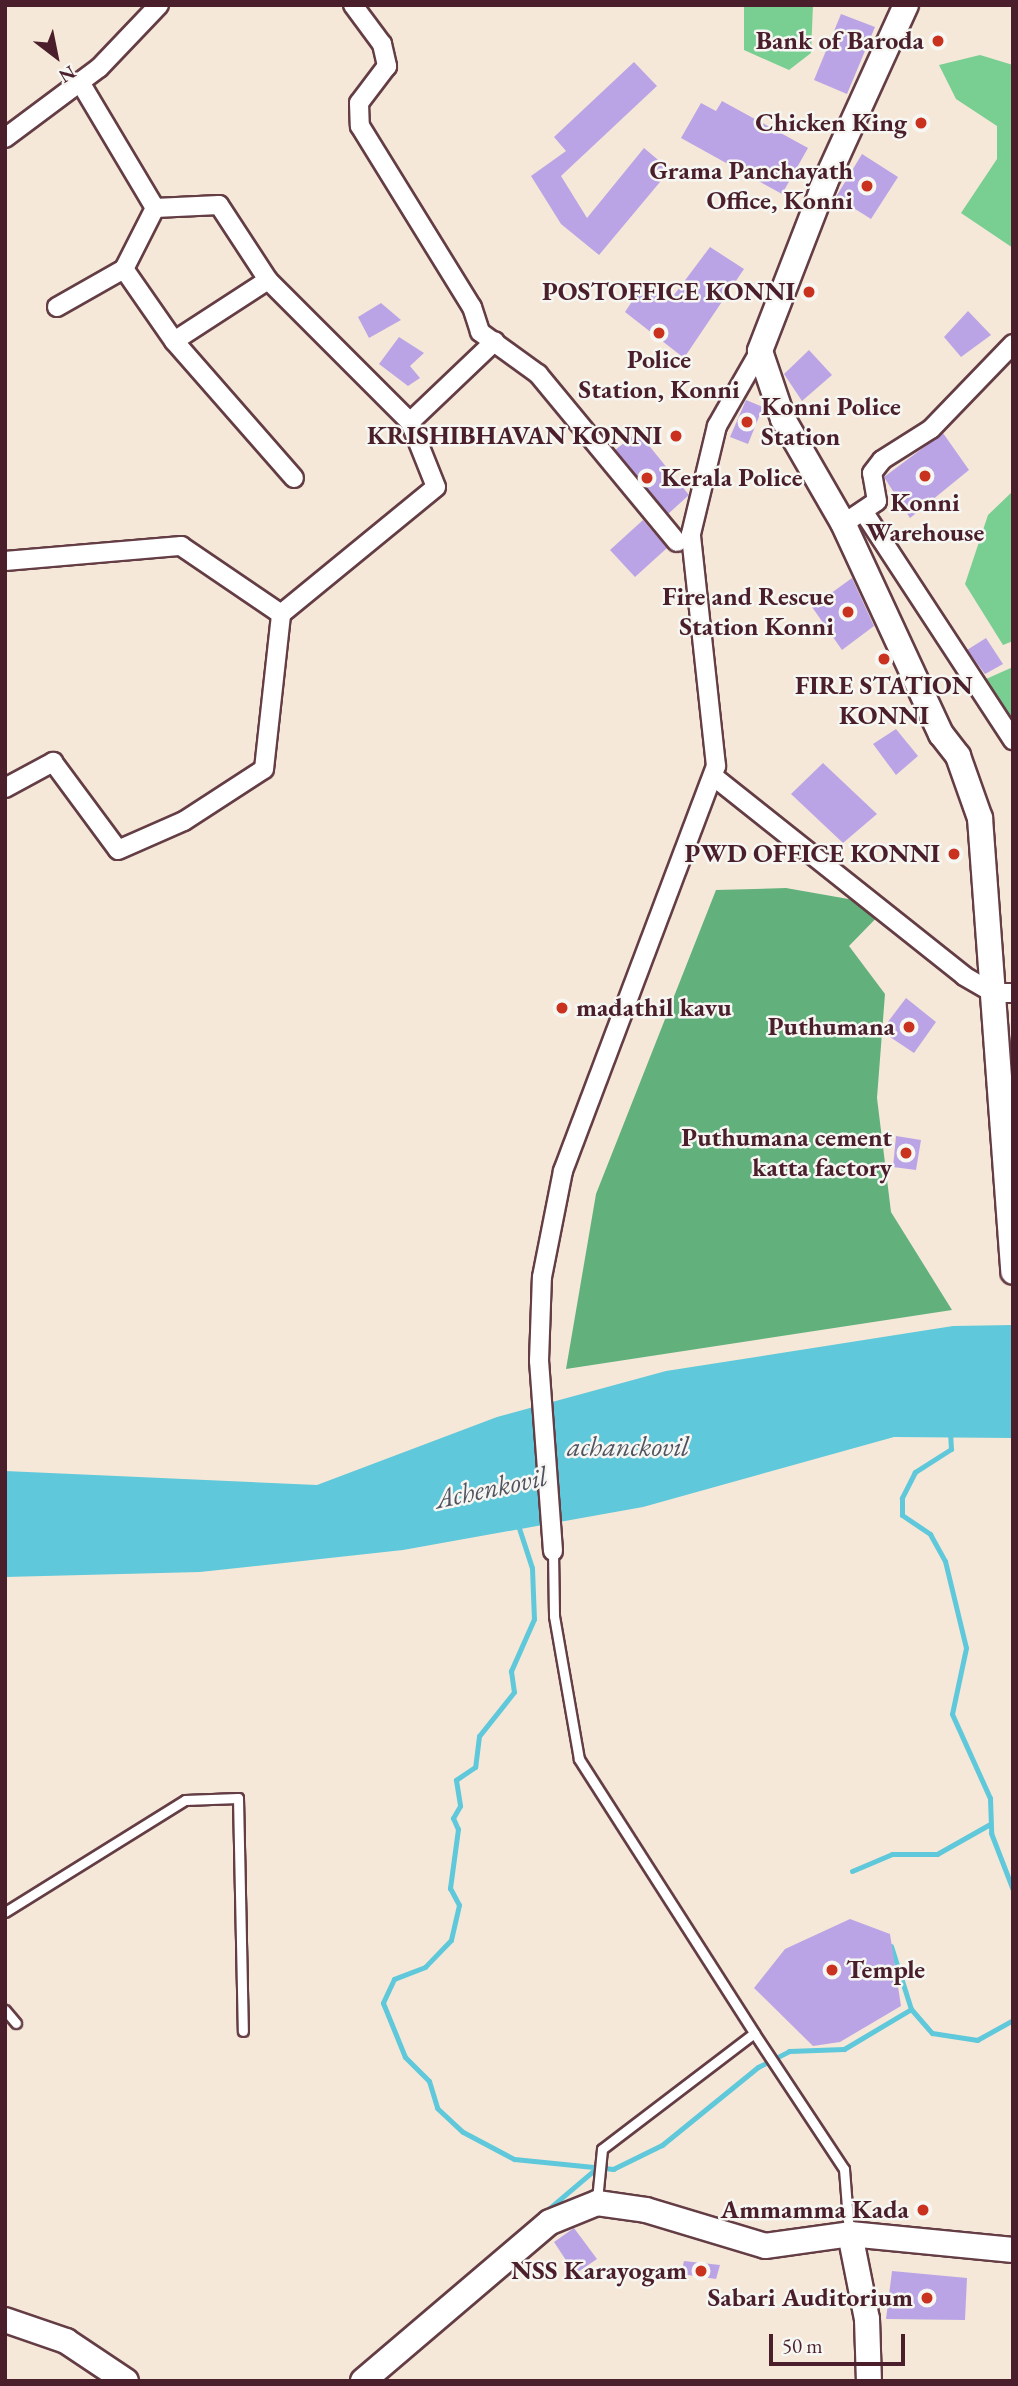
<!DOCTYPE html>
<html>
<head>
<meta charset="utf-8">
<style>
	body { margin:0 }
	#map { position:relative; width:1018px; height:2386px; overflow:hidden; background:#f5e8d8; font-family:"EB Garamond",serif }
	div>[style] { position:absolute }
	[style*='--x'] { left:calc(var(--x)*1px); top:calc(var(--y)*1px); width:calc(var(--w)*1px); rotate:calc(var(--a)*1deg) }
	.green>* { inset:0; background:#79ce92 }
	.forest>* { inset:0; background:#62b17c }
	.water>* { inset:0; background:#5fc8da }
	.stream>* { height:5px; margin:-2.5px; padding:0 2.5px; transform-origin:2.5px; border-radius:2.5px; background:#5fc8da }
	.building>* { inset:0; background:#bba4e5 }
	.roads { filter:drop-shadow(2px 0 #643d45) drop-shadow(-2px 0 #643d45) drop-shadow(0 2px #643d45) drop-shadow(0 -2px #643d45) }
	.service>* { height:9px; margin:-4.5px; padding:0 4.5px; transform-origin:4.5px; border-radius:4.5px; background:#fff }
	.minor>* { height:18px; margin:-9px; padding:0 9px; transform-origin:9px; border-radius:9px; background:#fff }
	.secondary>* { height:24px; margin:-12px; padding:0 12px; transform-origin:12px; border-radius:12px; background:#fff }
	.dots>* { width:19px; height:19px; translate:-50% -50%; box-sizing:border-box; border:4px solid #f6f6f2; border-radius:50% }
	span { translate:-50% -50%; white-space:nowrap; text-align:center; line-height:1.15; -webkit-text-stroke:5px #f6f6f2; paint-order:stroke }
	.poi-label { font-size:26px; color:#4a1f2b; font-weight:700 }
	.right { translate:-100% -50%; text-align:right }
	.left { translate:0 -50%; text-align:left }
	.water-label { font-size:28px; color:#505260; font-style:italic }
	.frame { position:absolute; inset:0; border:7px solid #4a1f2b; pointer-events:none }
	.north { position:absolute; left:21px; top:21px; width:70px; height:70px; -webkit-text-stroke:5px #f6f6f2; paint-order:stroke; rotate:148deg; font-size:19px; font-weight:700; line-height:28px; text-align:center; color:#4a1f2b }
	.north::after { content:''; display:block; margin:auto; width:24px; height:32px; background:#4a1f2b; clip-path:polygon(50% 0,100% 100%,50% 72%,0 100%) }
	.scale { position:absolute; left:769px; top:2334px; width:136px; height:32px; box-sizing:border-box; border:4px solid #4a1f2b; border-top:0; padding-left:9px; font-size:21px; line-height:24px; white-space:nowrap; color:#4a1f2b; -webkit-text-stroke:5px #f6f6f2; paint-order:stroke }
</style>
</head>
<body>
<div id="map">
	<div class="green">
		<div style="clip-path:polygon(744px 5px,813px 5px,811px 53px,789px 70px,744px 50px)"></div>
		<div style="clip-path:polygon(980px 55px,1013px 65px,1013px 248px,961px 213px,997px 159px,997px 126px,956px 99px,939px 65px)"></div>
		<div style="clip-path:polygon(1013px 491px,1013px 641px,1003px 645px,965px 584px,988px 515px)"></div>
		<div style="clip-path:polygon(1013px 667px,1013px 731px,986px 679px)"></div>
	</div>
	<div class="forest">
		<div style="clip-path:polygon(786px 888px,888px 906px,849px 946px,885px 994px,877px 1098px,891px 1212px,952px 1310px,566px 1369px,596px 1194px,716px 890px)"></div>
	</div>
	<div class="water">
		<div style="clip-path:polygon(1013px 1325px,1013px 1438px,894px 1437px,643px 1507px,403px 1550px,200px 1572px,5px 1577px,5px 1471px,317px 1485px,497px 1417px,666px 1371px,953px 1326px)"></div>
	</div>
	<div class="stream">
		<div style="--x:950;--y:1431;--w:18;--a:87"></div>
		<div style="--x:951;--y:1449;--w:43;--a:147.4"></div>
		<div style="--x:915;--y:1472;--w:29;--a:117"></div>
		<div style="--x:902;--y:1498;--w:17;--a:90"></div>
		<div style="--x:902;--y:1515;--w:34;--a:34"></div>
		<div style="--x:930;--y:1534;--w:31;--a:61"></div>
		<div style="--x:945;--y:1561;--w:89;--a:76.4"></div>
		<div style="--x:966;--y:1648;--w:67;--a:102"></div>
		<div style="--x:952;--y:1714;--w:92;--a:65.7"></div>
		<div style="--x:990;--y:1798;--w:35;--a:88"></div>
		<div style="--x:991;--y:1833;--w:61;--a:68.9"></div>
		<div style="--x:517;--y:1522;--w:48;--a:71.9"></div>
		<div style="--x:532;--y:1568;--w:51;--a:87.8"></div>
		<div style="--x:534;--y:1619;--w:57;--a:113.9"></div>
		<div style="--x:511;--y:1671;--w:21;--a:82"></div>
		<div style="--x:514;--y:1692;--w:56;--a:128.5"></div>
		<div style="--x:479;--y:1736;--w:31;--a:97"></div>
		<div style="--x:475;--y:1767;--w:23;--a:146"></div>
		<div style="--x:456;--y:1780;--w:26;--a:81"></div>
		<div style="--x:460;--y:1806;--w:14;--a:120"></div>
		<div style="--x:453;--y:1818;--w:12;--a:66"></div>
		<div style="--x:458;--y:1829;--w:60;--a:97.7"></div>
		<div style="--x:450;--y:1888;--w:19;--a:62"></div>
		<div style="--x:459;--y:1905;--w:36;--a:103"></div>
		<div style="--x:451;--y:1940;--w:37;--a:134"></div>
		<div style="--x:425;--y:1967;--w:33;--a:159"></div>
		<div style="--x:394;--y:1979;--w:26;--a:115"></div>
		<div style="--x:383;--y:2003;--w:58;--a:67.8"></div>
		<div style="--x:405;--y:2057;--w:34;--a:45"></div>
		<div style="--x:429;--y:2081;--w:28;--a:73"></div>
		<div style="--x:437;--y:2108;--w:35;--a:43"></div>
		<div style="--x:463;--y:2132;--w:58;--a:27.9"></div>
		<div style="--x:514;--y:2159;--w:100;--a:5.8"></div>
		<div style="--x:613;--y:2169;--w:55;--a:-26.1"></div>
		<div style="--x:662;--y:2145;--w:124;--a:-39.1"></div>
		<div style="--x:758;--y:2067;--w:35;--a:-27"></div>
		<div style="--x:789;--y:2051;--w:55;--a:-2.1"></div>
		<div style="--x:844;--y:2049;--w:78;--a:-30.8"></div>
		<div style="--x:852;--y:1871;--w:43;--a:-23"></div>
		<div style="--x:892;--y:1854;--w:45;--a:0"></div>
		<div style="--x:937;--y:1854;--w:61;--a:-29.5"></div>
		<div style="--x:891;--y:1946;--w:66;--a:72.4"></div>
		<div style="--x:911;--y:2009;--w:32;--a:49"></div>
		<div style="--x:932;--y:2033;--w:46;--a:8.8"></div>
		<div style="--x:977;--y:2040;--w:41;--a:-29.1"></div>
		<div style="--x:465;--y:2280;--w:175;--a:-40.4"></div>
	</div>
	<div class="building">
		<div style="clip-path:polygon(841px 14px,875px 27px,847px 94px,814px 80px)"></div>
		<div style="clip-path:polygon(634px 62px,657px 86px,561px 176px,587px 218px,644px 148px,670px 170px,599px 255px,561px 224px,531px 176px,566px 151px,554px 137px)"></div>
		<div style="clip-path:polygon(722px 101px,808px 148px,782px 194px,681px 138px,701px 103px,716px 111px)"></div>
		<div style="clip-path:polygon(862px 154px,898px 177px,871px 219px,836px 197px)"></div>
		<div style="clip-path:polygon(710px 247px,744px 269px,684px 358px,625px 312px,646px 280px,671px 299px)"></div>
		<div style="clip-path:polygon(381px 303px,401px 320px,369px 338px,358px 317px)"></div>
		<div style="clip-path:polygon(968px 311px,991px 335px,961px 357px,944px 337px)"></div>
		<div style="clip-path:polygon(399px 337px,424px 353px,410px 366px,420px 378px,408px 386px,379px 364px)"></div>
		<div style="clip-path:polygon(809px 350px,832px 375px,802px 401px,784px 374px)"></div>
		<div style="clip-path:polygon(746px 400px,763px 407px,748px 444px,730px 437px)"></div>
		<div style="clip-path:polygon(638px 432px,689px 495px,668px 514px,615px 450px)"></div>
		<div style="clip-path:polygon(943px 433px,969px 470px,910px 518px,884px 477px)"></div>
		<div style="clip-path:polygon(643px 520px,667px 548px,635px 577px,610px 550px)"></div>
		<div style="clip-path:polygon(852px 578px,874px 626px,842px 650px,812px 607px)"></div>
		<div style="clip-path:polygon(986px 638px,1003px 664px,985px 674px,967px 650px)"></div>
		<div style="clip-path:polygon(896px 729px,918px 756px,896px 775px,873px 744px)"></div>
		<div style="clip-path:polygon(823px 763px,877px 814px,843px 843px,791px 794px)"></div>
		<div style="clip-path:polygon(906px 998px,936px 1022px,914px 1053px,881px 1031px)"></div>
		<div style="clip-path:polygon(896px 1136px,921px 1140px,916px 1170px,893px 1167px)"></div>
		<div style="clip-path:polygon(850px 1919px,890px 1934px,901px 2006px,840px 2042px,813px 2046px,754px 1988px,785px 1949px)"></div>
		<div style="clip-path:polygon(574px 2228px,597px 2259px,575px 2274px,554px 2242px)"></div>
		<div style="clip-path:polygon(684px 2261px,720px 2265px,716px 2279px,681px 2274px)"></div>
		<div style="clip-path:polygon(892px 2271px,967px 2278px,965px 2320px,886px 2319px)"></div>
	</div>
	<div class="roads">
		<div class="service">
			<div style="--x:553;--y:1551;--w:65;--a:89.1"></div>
			<div style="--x:554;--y:1616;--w:145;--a:80.1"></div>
			<div style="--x:579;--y:1759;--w:325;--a:57.4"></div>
			<div style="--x:5;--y:1912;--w:212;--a:-31.9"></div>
			<div style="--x:185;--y:1800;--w:53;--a:-2.2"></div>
			<div style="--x:238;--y:1798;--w:233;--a:88.8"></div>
			<div style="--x:5;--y:2010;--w:17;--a:50"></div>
			<div style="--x:597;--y:2200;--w:51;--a:-84.4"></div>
			<div style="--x:602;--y:2149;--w:191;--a:-37.3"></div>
			<div style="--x:754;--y:2033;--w:163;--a:56.5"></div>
			<div style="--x:844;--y:2169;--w:63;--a:85.5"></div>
		</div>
		<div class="minor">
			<div style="--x:353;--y:5;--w:49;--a:53.4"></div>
			<div style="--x:382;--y:44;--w:23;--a:77"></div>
			<div style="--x:387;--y:66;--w:46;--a:127.1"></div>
			<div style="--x:359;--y:103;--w:23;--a:88"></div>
			<div style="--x:360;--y:126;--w:213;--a:58.3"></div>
			<div style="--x:472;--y:307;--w:26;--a:72"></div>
			<div style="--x:480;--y:332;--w:72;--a:35.9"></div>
			<div style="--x:538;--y:374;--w:218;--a:50.4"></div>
			<div style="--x:80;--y:82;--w:147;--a:59.2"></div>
			<div style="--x:155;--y:208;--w:64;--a:-2.7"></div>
			<div style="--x:219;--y:205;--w:90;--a:56.8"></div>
			<div style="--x:268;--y:280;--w:201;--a:45"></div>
			<div style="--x:410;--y:422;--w:117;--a:-43.6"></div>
			<div style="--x:5;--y:138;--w:117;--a:-36.7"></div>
			<div style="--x:99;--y:68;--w:87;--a:-46.4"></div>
			<div style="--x:155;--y:208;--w:68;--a:116.9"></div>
			<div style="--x:124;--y:269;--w:88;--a:55.2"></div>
			<div style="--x:268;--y:280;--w:112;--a:147"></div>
			<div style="--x:174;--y:341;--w:182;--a:48.8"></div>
			<div style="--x:57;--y:307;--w:77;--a:-29.6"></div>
			<div style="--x:863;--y:511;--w:274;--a:56.8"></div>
			<div style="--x:852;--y:518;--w:30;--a:-34"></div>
			<div style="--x:877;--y:501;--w:28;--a:-100"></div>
			<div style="--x:872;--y:473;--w:16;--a:-52"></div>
			<div style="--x:882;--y:460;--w:58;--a:-32.3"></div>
			<div style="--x:931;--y:429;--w:118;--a:-46"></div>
			<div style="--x:5;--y:561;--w:177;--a:-4.9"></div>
			<div style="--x:181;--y:546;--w:121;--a:34.2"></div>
			<div style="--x:281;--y:614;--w:200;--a:-39.3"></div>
			<div style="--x:436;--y:487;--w:70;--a:-111.8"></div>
			<div style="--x:713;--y:776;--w:321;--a:38.5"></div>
			<div style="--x:964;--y:976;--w:34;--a:30"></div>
			<div style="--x:993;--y:993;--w:20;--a:0"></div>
			<div style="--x:5;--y:788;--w:55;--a:-28.4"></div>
			<div style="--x:53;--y:762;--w:109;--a:53.5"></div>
			<div style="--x:118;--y:850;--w:72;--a:-23.7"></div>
			<div style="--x:184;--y:821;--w:95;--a:-33"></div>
			<div style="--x:264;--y:769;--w:156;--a:-83.7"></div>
			<div style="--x:553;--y:1551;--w:191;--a:-94.2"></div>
			<div style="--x:539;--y:1361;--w:84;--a:-88"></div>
			<div style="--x:542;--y:1277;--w:108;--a:-78.8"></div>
			<div style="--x:563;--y:1171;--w:433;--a:-69.3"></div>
			<div style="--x:716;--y:766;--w:233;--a:-96.2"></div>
			<div style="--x:691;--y:534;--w:111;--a:-76.5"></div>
			<div style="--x:717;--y:426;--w:86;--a:-60.2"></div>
		</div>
		<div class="secondary">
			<div style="--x:906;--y:5;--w:196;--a:114.5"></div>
			<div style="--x:825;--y:183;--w:180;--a:111.2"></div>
			<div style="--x:760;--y:351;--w:72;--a:71.3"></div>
			<div style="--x:783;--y:419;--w:120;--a:60"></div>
			<div style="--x:843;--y:523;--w:233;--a:65.1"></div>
			<div style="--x:941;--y:734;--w:28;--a:52"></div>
			<div style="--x:958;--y:756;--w:66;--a:70.5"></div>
			<div style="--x:980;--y:818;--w:455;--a:85.8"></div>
			<div style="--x:850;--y:2234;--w:87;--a:78.7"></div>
			<div style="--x:867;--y:2319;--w:62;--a:88.2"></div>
			<div style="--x:5;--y:2320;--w:65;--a:19"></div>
			<div style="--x:66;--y:2341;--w:72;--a:33.7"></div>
			<div style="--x:363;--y:2381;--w:245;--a:-40.4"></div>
			<div style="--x:550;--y:2222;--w:51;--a:-22"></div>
			<div style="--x:597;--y:2203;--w:49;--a:8.1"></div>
			<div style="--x:646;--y:2210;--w:124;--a:16.8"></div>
			<div style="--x:765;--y:2246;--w:86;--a:-8"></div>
			<div style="--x:850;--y:2234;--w:164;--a:5.6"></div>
		</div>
	</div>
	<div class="dots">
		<div style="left:938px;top:41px;background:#c8321e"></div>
		<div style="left:921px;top:123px;background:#c8321e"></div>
		<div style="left:867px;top:186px;background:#c8321e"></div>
		<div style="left:809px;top:292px;background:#c8321e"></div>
		<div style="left:659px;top:333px;background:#c8321e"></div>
		<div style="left:747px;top:422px;background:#c8321e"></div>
		<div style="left:676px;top:436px;background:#c8321e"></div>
		<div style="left:925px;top:476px;background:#c8321e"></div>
		<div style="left:647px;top:478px;background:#c8321e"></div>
		<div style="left:848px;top:612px;background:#c8321e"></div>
		<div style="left:884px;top:659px;background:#c8321e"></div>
		<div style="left:954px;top:854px;background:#c8321e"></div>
		<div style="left:562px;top:1008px;background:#c8321e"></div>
		<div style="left:909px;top:1027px;background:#c8321e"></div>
		<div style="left:906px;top:1153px;background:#c8321e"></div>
		<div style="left:832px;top:1970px;background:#c8321e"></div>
		<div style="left:923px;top:2210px;background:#c8321e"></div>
		<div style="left:701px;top:2271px;background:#c8321e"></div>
		<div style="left:927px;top:2298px;background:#c8321e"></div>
	</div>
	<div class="poi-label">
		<span class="right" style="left:924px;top:41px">Bank of Baroda</span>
		<span class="right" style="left:907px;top:123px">Chicken King</span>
		<span class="right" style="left:853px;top:186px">Grama Panchayath<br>Office, Konni</span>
		<span class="right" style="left:795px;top:292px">POSTOFFICE KONNI</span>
		<span style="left:659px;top:375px">Police<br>Station, Konni</span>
		<span class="left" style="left:761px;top:422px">Konni Police<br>Station</span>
		<span class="right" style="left:662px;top:436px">KRISHIBHAVAN KONNI</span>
		<span class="left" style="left:661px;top:478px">Kerala Police</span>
		<span style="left:925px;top:518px">Konni<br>Warehouse</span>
		<span class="right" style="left:834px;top:612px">Fire and Rescue<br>Station Konni</span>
		<span style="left:884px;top:701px">FIRE STATION<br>KONNI</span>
		<span class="right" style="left:940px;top:854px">PWD OFFICE KONNI</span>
		<span class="left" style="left:576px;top:1008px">madathil kavu</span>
		<span class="right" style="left:895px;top:1027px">Puthumana</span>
		<span class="right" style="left:892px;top:1153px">Puthumana cement<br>katta factory</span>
		<span class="left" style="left:846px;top:1970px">Temple</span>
		<span class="right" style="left:909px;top:2210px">Ammamma Kada</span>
		<span class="right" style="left:687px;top:2271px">NSS Karayogam</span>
		<span class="right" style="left:913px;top:2298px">Sabari Auditorium</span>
	</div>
	<div class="water-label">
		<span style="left:628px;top:1446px">achanckovil</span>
		<span style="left:491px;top:1487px;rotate:-12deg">Achenkovil</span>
	</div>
	<div class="frame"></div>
	<div class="north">N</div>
	<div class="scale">50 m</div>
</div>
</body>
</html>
